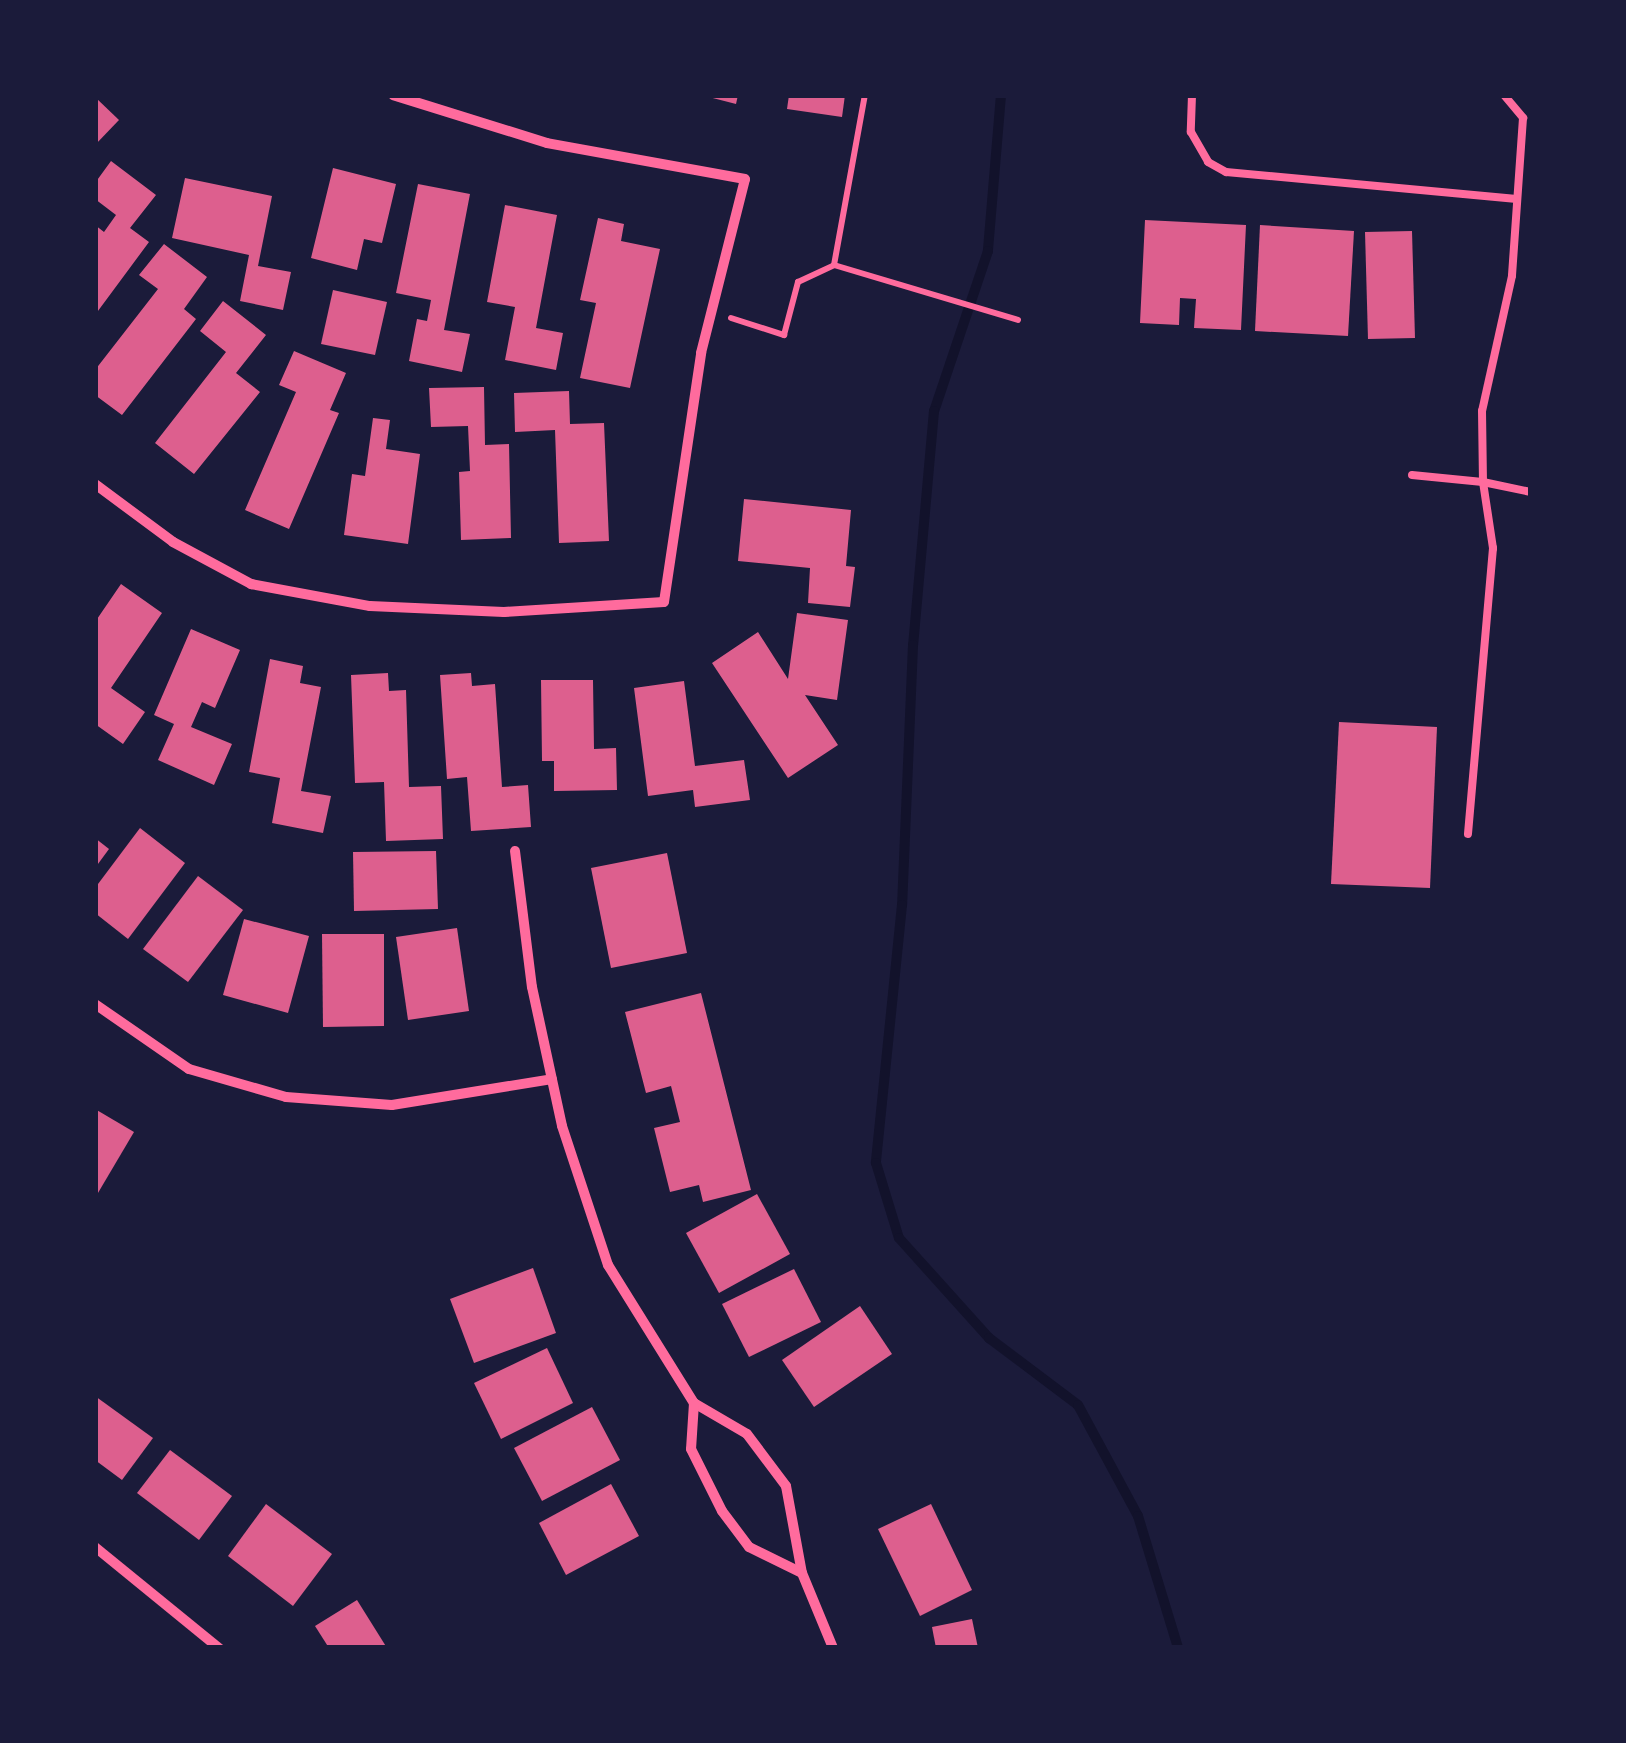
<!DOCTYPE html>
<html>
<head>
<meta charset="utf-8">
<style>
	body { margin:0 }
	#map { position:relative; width:1626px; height:1743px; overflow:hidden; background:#1b1b3a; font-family:Helvetica,sans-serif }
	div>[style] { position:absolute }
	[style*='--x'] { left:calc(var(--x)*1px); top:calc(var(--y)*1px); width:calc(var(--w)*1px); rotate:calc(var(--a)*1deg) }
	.stream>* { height:10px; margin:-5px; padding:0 5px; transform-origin:5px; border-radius:5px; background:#12122b }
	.building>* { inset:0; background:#dd5f8e }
	.path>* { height:6px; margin:-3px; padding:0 3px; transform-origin:3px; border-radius:3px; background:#ff6b9d }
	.service>* { height:8px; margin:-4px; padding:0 4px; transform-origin:4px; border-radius:4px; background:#ff6b9d }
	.minor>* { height:10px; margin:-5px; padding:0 5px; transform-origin:5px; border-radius:5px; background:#ff6b9d }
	span { translate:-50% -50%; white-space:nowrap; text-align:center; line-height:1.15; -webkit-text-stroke:9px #1b1b3a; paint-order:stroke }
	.frame { position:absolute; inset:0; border:98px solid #1b1b3a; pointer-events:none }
</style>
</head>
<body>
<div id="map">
	<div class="stream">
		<div style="--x:1001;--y:95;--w:157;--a:94.8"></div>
		<div style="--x:988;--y:251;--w:169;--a:108.6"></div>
		<div style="--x:934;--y:411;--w:235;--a:95.1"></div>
		<div style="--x:913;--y:645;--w:260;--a:92.4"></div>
		<div style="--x:902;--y:905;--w:259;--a:95.8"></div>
		<div style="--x:876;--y:1163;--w:78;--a:73"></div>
		<div style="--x:899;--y:1238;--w:135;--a:48"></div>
		<div style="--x:989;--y:1338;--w:111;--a:37"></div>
		<div style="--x:1078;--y:1405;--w:126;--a:61.6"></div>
		<div style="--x:1138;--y:1516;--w:138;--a:73.1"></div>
	</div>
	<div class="building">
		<div style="clip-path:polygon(701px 95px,738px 95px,736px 104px)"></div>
		<div style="clip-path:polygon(789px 95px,845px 95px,842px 117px,787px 109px)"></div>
		<div style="clip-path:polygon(95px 97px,119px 120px,95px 145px)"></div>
		<div style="clip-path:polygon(111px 161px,156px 195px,130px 228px,149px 242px,95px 315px,95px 225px,104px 232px,116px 215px,95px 199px,95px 183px)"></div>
		<div style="clip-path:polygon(333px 168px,396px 184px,382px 243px,364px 239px,357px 270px,311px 258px)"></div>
		<div style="clip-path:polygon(185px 178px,272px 196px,258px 266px,291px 272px,283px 310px,240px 301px,249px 255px,172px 238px)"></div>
		<div style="clip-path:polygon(418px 184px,470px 194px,444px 330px,470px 334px,462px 372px,409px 361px,417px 319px,427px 321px,431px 300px,396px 293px)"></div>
		<div style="clip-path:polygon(505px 205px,557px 215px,536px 328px,563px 333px,556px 370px,505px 360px,515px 307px,487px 302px)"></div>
		<div style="clip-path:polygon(598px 218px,624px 224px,621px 241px,660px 249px,630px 388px,580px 378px,596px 303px,580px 300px)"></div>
		<div style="clip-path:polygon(1145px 220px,1246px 225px,1241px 330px,1194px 328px,1196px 299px,1180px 298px,1179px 325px,1140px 323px)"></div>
		<div style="clip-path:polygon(1260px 225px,1354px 231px,1348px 336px,1255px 331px)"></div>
		<div style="clip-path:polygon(1412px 231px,1415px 338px,1368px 339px,1365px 232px)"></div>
		<div style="clip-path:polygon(164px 244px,207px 277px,184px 309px,196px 319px,122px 415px,95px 395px,95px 370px,158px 289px,139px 275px)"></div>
		<div style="clip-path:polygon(333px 290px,387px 302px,375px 355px,321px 344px)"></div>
		<div style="clip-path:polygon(223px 301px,266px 335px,236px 373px,260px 392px,194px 474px,155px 443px,226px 352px,200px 331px)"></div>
		<div style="clip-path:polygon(294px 351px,346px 373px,330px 410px,339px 413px,289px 529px,245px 510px,296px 392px,279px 385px)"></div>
		<div style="clip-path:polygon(484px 387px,485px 445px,509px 444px,511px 538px,461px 540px,459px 472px,470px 471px,468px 426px,431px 427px,429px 388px)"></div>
		<div style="clip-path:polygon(569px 391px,570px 424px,604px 423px,609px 541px,559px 543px,555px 430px,515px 432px,514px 393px)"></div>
		<div style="clip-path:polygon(373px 418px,390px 420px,386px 449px,420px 454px,408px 544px,344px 535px,352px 474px,365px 476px)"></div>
		<div style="clip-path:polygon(744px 499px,851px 510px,846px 566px,855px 567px,850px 607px,808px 603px,810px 568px,738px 561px)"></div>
		<div style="clip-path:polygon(121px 584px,162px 613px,111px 688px,145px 712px,123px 744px,95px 724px,95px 622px)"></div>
		<div style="clip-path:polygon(797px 613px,848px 620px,837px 700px,805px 695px,838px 745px,788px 778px,712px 663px,758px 632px,788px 679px)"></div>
		<div style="clip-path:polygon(191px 629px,240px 650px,215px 708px,202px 702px,191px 727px,232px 744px,214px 785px,158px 760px,174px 724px,154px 715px)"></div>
		<div style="clip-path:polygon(270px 659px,303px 666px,300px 683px,321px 687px,301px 791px,331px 796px,323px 833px,272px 823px,280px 778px,249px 772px)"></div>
		<div style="clip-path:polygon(388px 673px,389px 691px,406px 690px,409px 787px,441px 786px,443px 839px,386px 841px,384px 782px,355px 783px,351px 675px)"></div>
		<div style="clip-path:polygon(471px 673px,472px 686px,495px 684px,502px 787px,528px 785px,531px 827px,471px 831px,467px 777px,447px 779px,440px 675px)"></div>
		<div style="clip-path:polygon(541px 680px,593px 680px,594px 749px,616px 748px,617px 790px,554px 791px,554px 761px,542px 761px)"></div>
		<div style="clip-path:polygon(684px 681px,695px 766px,744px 760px,750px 800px,695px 807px,693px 790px,648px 796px,634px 688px)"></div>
		<div style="clip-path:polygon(1339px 722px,1437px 727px,1430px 888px,1331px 884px)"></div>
		<div style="clip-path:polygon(140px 828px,185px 863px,128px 939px,95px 913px,95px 888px)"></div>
		<div style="clip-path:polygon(95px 838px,109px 849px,95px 868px)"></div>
		<div style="clip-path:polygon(436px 851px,438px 909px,354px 911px,353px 852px)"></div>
		<div style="clip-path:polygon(667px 853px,687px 953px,611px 968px,591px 868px)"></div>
		<div style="clip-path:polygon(198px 876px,243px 910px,188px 982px,143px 949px)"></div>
		<div style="clip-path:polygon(244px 919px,309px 936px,288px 1013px,223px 995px)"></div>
		<div style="clip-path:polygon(457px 928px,469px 1011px,408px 1020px,396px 937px)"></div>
		<div style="clip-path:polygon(322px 934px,384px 934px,384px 1026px,323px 1027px)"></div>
		<div style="clip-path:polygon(701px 993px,751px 1190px,703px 1202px,699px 1185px,670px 1192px,654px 1128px,680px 1122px,671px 1086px,646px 1093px,625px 1012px)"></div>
		<div style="clip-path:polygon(95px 1109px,134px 1132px,95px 1198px)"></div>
		<div style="clip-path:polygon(757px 1194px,790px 1254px,719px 1293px,686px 1233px)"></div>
		<div style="clip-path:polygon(533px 1268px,556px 1333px,474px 1363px,450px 1299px)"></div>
		<div style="clip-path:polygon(794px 1269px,821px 1322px,749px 1357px,722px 1304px)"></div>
		<div style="clip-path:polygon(860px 1306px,892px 1354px,814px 1407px,782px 1360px)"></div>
		<div style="clip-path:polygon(547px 1348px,573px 1403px,501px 1439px,474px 1383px)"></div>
		<div style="clip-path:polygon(95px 1396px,153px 1438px,122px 1480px,95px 1460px)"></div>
		<div style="clip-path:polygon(592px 1407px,620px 1460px,542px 1501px,514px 1448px)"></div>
		<div style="clip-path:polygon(170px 1450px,232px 1496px,199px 1540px,137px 1493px)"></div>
		<div style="clip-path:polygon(611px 1484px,639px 1536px,566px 1575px,539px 1523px)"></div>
		<div style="clip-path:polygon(266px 1504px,332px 1554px,293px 1606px,228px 1556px)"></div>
		<div style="clip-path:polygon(931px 1504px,972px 1590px,920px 1616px,878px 1529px)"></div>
		<div style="clip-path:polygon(357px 1600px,387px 1648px,329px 1648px,315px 1626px)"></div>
		<div style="clip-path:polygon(972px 1619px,978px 1648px,936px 1648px,932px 1627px)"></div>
	</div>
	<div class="path">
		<div style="--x:834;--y:265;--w:192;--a:16.6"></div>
		<div style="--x:731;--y:318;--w:56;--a:17.8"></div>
		<div style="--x:784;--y:335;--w:55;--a:-75.2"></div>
		<div style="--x:798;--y:282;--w:40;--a:-25"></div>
		<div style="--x:834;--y:265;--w:173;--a:-79.7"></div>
	</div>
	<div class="service">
		<div style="--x:1192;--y:95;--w:37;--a:92"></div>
		<div style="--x:1191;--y:132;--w:34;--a:60"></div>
		<div style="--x:1208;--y:162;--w:21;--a:29"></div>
		<div style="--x:1226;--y:172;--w:292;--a:5.3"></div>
		<div style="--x:1504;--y:95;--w:30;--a:50"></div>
		<div style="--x:1523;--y:118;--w:158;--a:94"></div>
		<div style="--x:1512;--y:276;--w:138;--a:102.5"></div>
		<div style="--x:1482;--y:411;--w:71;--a:89.2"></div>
		<div style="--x:1483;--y:482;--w:49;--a:11.8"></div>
		<div style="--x:1412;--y:475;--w:71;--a:5.6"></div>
		<div style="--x:1483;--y:482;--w:67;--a:81.4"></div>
		<div style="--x:1493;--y:548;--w:287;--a:95"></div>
	</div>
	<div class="minor">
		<div style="--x:95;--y:484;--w:97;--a:36.6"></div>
		<div style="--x:173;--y:542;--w:89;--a:28.3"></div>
		<div style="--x:251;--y:584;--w:121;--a:10.5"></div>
		<div style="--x:370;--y:606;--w:134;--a:2.6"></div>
		<div style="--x:504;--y:612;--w:160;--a:-3.6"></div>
		<div style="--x:664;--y:602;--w:252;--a:-81.5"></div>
		<div style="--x:701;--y:353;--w:179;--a:-75.8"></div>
		<div style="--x:745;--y:179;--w:201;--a:-169.7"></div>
		<div style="--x:547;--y:143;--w:161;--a:-162.7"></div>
		<div style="--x:515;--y:851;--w:137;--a:82.9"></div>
		<div style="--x:532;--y:987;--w:142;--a:77.8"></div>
		<div style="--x:562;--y:1126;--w:146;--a:71.7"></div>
		<div style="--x:608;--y:1265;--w:163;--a:58.1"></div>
		<div style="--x:694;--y:1403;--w:61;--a:30.3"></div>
		<div style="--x:747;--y:1434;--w:65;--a:53.1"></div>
		<div style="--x:786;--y:1486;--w:88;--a:79.6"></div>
		<div style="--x:802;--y:1573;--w:81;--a:67.5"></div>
		<div style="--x:95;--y:1004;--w:114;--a:34.7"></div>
		<div style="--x:189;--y:1069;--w:101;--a:16.1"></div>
		<div style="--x:286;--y:1097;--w:106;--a:4.3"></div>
		<div style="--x:392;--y:1105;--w:162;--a:-9.2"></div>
		<div style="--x:694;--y:1403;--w:46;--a:93.7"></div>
		<div style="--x:691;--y:1449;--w:69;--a:63.4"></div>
		<div style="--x:722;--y:1511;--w:45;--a:53.1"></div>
		<div style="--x:749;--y:1547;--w:59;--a:26.1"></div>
		<div style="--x:95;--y:1547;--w:160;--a:39.2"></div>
	</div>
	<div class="frame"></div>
</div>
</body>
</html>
